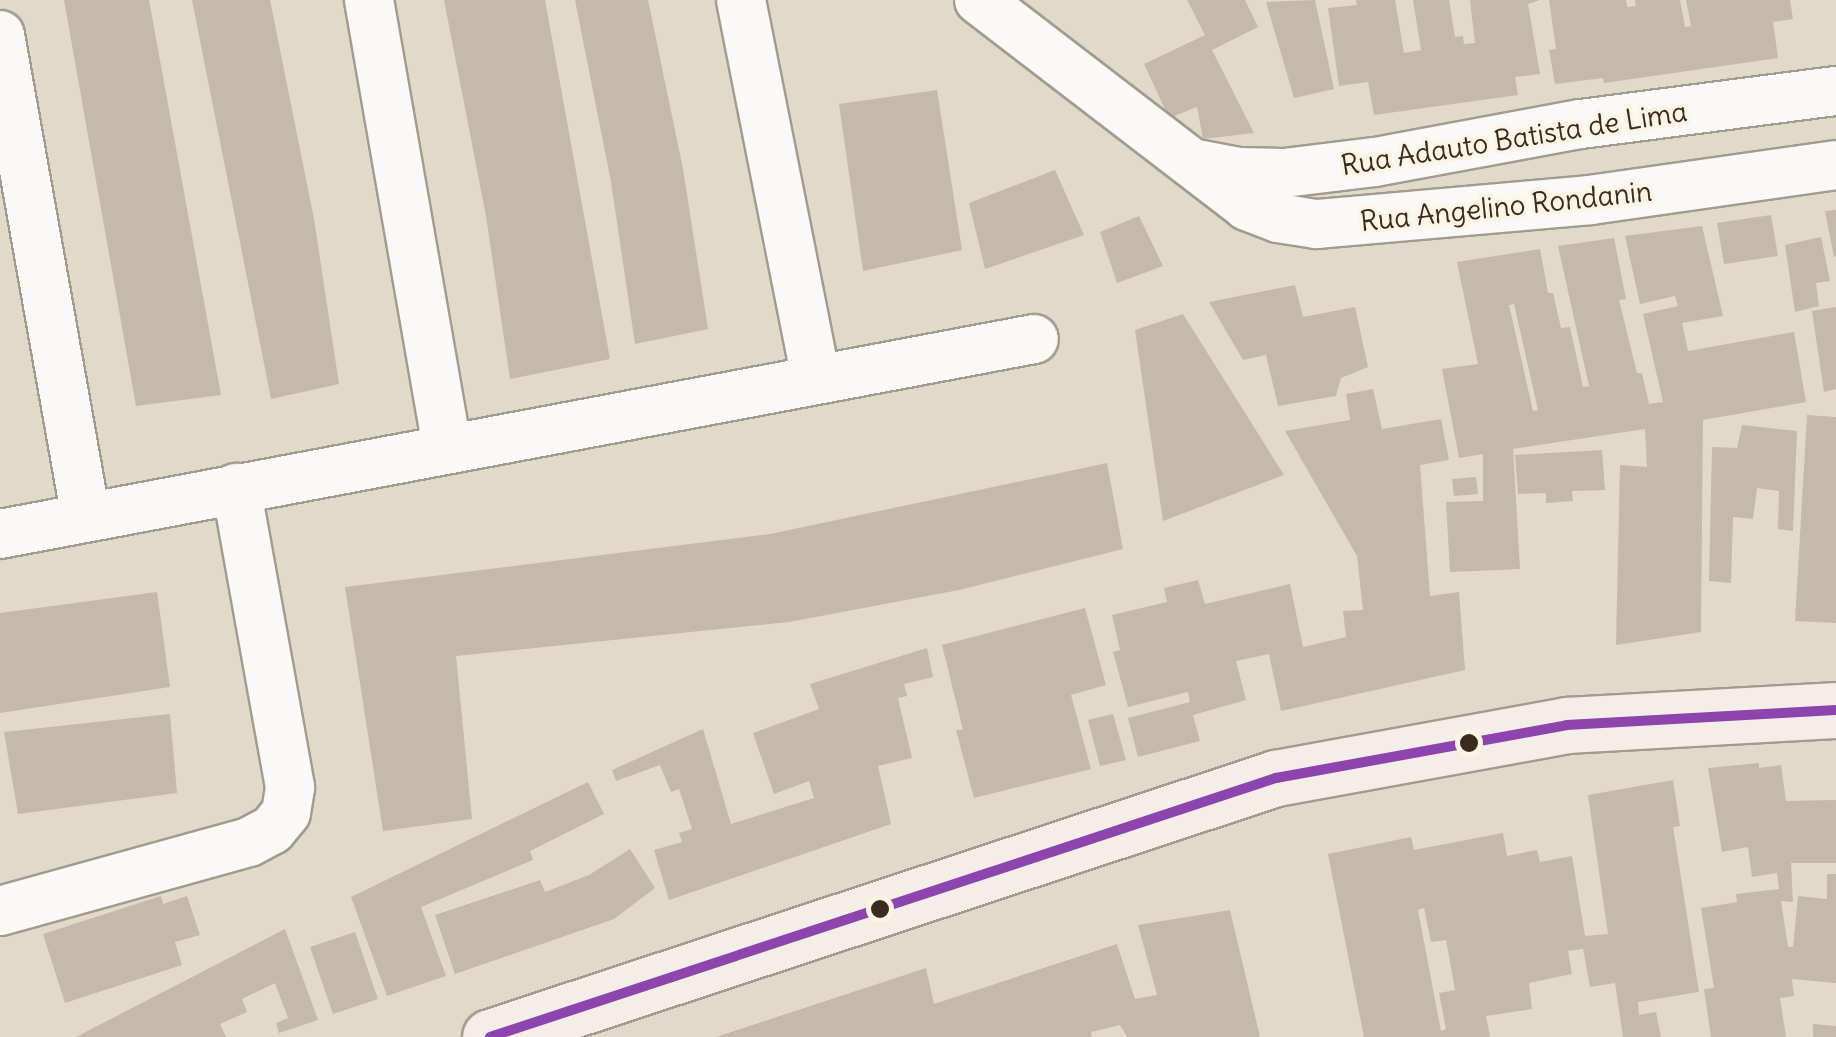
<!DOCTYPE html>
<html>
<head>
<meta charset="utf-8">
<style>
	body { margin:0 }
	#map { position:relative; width:1836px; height:1037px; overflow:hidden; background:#e2dac8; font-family:Delius,sans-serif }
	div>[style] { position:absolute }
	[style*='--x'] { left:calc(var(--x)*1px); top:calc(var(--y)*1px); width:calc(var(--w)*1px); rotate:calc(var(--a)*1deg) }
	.building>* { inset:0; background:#c4b9ab }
	.roads { filter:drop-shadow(2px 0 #a29b8f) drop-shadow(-2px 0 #a29b8f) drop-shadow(0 2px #a29b8f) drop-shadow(0 -2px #a29b8f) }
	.street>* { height:48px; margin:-24px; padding:0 24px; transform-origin:24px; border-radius:24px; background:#fbf9f7 }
	.secondary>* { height:55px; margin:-27.5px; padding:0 27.5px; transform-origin:27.5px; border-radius:27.5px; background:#f3efe8 }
	.bus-1>* { height:10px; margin:-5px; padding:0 5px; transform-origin:5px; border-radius:5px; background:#8e44ad }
	.dots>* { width:28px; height:28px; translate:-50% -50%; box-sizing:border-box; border:5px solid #fcf5e5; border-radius:50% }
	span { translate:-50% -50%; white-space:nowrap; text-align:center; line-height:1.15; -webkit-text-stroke:8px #fcf5e5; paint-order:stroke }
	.street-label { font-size:28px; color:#3b2a1e }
</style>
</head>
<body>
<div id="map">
	<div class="building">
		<div style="clip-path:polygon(64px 0,149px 0,221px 395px,136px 406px)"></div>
		<div style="clip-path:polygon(192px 0,270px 0,314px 219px,339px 384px,271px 399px)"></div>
		<div style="clip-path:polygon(444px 0,545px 0,610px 359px,510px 379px,486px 216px)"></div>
		<div style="clip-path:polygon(575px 0,648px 0,683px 169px,708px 329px,635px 344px,611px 182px)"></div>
		<div style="clip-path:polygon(1187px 0,1245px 0,1258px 27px,1212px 50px,1254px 133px,1203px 139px,1197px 107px,1169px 118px,1144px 64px,1205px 35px)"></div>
		<div style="clip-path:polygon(1315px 0,1334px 89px,1294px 98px,1266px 2px)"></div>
		<div style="clip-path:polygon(1356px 0,1395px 0,1404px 53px,1421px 50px,1413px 0,1449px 0,1455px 37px,1463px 36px,1464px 44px,1475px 43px,1470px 0,1540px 0,1528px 4px,1540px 74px,1515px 77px,1518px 95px,1374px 115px,1368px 82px,1339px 86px,1328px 8px,1357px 5px)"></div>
		<div style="clip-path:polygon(1549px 0,1626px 0,1627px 7px,1636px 6px,1635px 0,1680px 0,1685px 27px,1691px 26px,1686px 0,1790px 0,1793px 19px,1773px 22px,1778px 58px,1604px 83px,1603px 78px,1555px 84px,1549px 50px,1556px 49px)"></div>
		<div style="clip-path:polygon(937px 90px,962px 250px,863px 271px,839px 104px)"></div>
		<div style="clip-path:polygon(1055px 170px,1084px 235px,985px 269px,969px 203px)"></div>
		<div style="clip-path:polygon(1836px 210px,1836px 256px,1834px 257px,1825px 211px)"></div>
		<div style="clip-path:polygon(1771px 215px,1778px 256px,1724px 264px,1717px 223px)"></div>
		<div style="clip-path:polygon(1139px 216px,1163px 266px,1117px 283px,1100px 232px)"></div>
		<div style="clip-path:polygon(evenodd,1702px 226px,1723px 316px,1682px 323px,1688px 351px,1794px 332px,1806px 402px,1703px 420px,1701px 632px,1616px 645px,1620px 465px,1647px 467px,1645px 429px,1513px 449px,1520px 569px,1450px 572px,1446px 502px,1483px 501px,1483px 454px,1459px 458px,1442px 369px,1478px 364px,1457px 262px,1540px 249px,1548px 293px,1553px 293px,1561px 328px,1570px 327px,1583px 387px,1589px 386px,1558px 246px,1614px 238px,1626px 299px,1619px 300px,1637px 373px,1642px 373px,1649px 404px,1663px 402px,1643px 314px,1678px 306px,1675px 296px,1640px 304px,1625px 236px,1702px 226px,1514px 304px,1538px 410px,1533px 411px,1509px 305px,1514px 304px)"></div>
		<div style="clip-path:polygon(1821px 237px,1830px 281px,1816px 283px,1819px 306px,1795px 312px,1785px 245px)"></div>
		<div style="clip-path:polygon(1295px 285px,1303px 317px,1355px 307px,1368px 367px,1341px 378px,1336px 396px,1278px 406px,1266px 355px,1243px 360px,1209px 302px)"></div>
		<div style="clip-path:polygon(1836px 307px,1836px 389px,1824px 392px,1812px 311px)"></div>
		<div style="clip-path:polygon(1183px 314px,1284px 475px,1163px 521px,1135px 330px)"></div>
		<div style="clip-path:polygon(1373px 389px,1382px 429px,1441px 419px,1449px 460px,1420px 465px,1430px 596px,1459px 592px,1465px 670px,1281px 711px,1269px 654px,1236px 661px,1246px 700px,1193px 715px,1200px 741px,1138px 757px,1128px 718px,1190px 702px,1188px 692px,1128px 707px,1113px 652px,1120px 650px,1112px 615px,1167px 602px,1164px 588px,1198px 580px,1205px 604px,1290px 584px,1303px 647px,1346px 637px,1343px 611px,1363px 610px,1357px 556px,1285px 431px,1350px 420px,1346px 394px)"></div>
		<div style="clip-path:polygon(1807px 415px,1836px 417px,1836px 623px,1795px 621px)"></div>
		<div style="clip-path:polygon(1742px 425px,1797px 431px,1793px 531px,1778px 529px,1779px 491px,1757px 488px,1753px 519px,1733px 517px,1731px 583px,1709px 581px,1712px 447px,1737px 448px)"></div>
		<div style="clip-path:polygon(1602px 450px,1605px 490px,1572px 491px,1573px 501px,1546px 503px,1546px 493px,1518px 494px,1515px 455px)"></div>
		<div style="clip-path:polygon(1107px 463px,1123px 549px,959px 590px,789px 622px,456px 656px,472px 819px,383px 831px,345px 587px,770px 534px)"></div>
		<div style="clip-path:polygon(1476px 477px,1478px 494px,1454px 496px,1452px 479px)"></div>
		<div style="clip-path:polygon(157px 592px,170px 687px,0 713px,0 613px)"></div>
		<div style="clip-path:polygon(1085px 608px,1106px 685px,1071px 695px,1091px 769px,974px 798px,956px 730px,963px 730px,942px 645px)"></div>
		<div style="clip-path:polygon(927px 648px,933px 677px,904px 684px,907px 696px,898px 698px,912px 758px,878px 766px,891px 824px,669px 900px,654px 850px,682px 842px,679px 833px,692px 829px,679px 789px,671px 792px,660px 765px,616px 781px,612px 770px,703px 729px,731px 824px,814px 798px,809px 781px,774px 794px,753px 733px,819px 709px,810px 684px)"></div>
		<div style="clip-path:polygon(170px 714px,177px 793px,18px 814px,4px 732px)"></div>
		<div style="clip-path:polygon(1113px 714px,1126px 760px,1100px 766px,1088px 720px)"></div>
		<div style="clip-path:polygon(1759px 763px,1759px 768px,1781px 765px,1786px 801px,1836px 800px,1836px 863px,1791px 863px,1793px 902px,1781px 901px,1788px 947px,1793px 947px,1798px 896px,1827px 899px,1827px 874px,1836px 874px,1836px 983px,1792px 979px,1794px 996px,1780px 998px,1786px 1037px,1711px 1037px,1704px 989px,1714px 988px,1701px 908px,1737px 902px,1736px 894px,1779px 889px,1777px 873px,1752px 877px,1748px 847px,1722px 852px,1708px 768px)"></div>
		<div style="clip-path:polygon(evenodd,1673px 780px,1680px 826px,1673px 827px,1699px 992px,1638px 1002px,1639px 1015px,1656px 1012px,1661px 1037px,1623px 1037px,1615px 983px,1590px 987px,1583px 949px,1568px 951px,1572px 974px,1529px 983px,1532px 1009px,1486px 1016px,1490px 1037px,1364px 1037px,1328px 854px,1411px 837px,1414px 850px,1503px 833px,1507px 856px,1537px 850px,1540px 862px,1572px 856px,1585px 936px,1608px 934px,1588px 795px,1673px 780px,1424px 908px,1431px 942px,1446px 940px,1455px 990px,1439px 993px,1446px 1029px,1441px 1031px,1418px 910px,1424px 908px)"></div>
		<div style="clip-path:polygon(588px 782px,604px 814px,530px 851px,533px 860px,421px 907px,446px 976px,387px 996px,351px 897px)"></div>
		<div style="clip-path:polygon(630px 849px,655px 888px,614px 919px,455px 974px,435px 915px,540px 880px,545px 892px,589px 875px)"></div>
		<div style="clip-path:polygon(161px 896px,163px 904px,187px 896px,200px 935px,175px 942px,182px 965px,65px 1003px,43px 934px)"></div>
		<div style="clip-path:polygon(1230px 910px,1260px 1037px,1127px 1037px,1120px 1025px,1091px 1032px,1092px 1037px,716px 1037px,926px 968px,934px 1004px,1117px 944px,1135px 999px,1157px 995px,1138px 925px)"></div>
		<div style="clip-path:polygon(285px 929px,318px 1020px,279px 1033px,276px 1023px,288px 1018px,275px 983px,242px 999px,247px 1012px,220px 1024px,226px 1037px,76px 1037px)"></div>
		<div style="clip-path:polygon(355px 932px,378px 999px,333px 1014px,310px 947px)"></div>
		<div style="clip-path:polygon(1813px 1024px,1836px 1026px,1836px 1037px,1813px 1037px)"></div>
	</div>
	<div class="roads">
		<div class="street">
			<div style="--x:369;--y:0;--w:456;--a:80.1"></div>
			<div style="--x:741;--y:0;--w:386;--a:78.8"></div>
			<div style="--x:979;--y:0;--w:338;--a:37.5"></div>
			<div style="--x:1247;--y:206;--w:33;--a:21"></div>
			<div style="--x:1278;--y:218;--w:39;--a:9"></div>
			<div style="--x:1317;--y:224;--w:274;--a:-5"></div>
			<div style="--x:1590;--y:200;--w:248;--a:-8.1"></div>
			<div style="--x:0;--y:35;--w:490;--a:79.9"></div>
			<div style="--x:1197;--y:164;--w:43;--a:10.8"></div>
			<div style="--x:1239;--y:172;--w:45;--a:1.3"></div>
			<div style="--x:1284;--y:173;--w:92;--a:-6.9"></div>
			<div style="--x:1375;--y:162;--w:209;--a:-10.5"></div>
			<div style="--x:1581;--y:124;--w:257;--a:-7.4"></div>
			<div style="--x:0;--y:534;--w:1052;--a:-10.68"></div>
			<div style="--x:0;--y:911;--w:258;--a:-15.5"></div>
			<div style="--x:249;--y:842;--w:26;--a:-28"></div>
			<div style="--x:272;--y:830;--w:22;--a:-51"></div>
			<div style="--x:286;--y:813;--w:26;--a:-81"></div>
			<div style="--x:290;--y:787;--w:304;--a:-100.2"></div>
		</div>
		<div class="secondary">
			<div style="--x:490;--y:1037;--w:828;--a:-18.24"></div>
			<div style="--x:1276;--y:778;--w:296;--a:-10.3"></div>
			<div style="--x:1567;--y:725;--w:269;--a:-3.2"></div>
		</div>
	</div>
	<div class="bus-1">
		<div style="--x:490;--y:1037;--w:828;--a:-18.24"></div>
		<div style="--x:1276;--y:778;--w:296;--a:-10.3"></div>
		<div style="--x:1567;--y:725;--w:269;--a:-3.2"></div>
	</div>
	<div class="dots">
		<div style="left:1469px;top:743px;background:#3b2a1e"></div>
		<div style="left:880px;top:909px;background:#3b2a1e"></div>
	</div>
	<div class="street-label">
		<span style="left:1514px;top:138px;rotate:-9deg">Rua Adauto Batista de Lima</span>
		<span style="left:1506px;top:206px;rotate:-6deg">Rua Angelino Rondanin</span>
	</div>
</div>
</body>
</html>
